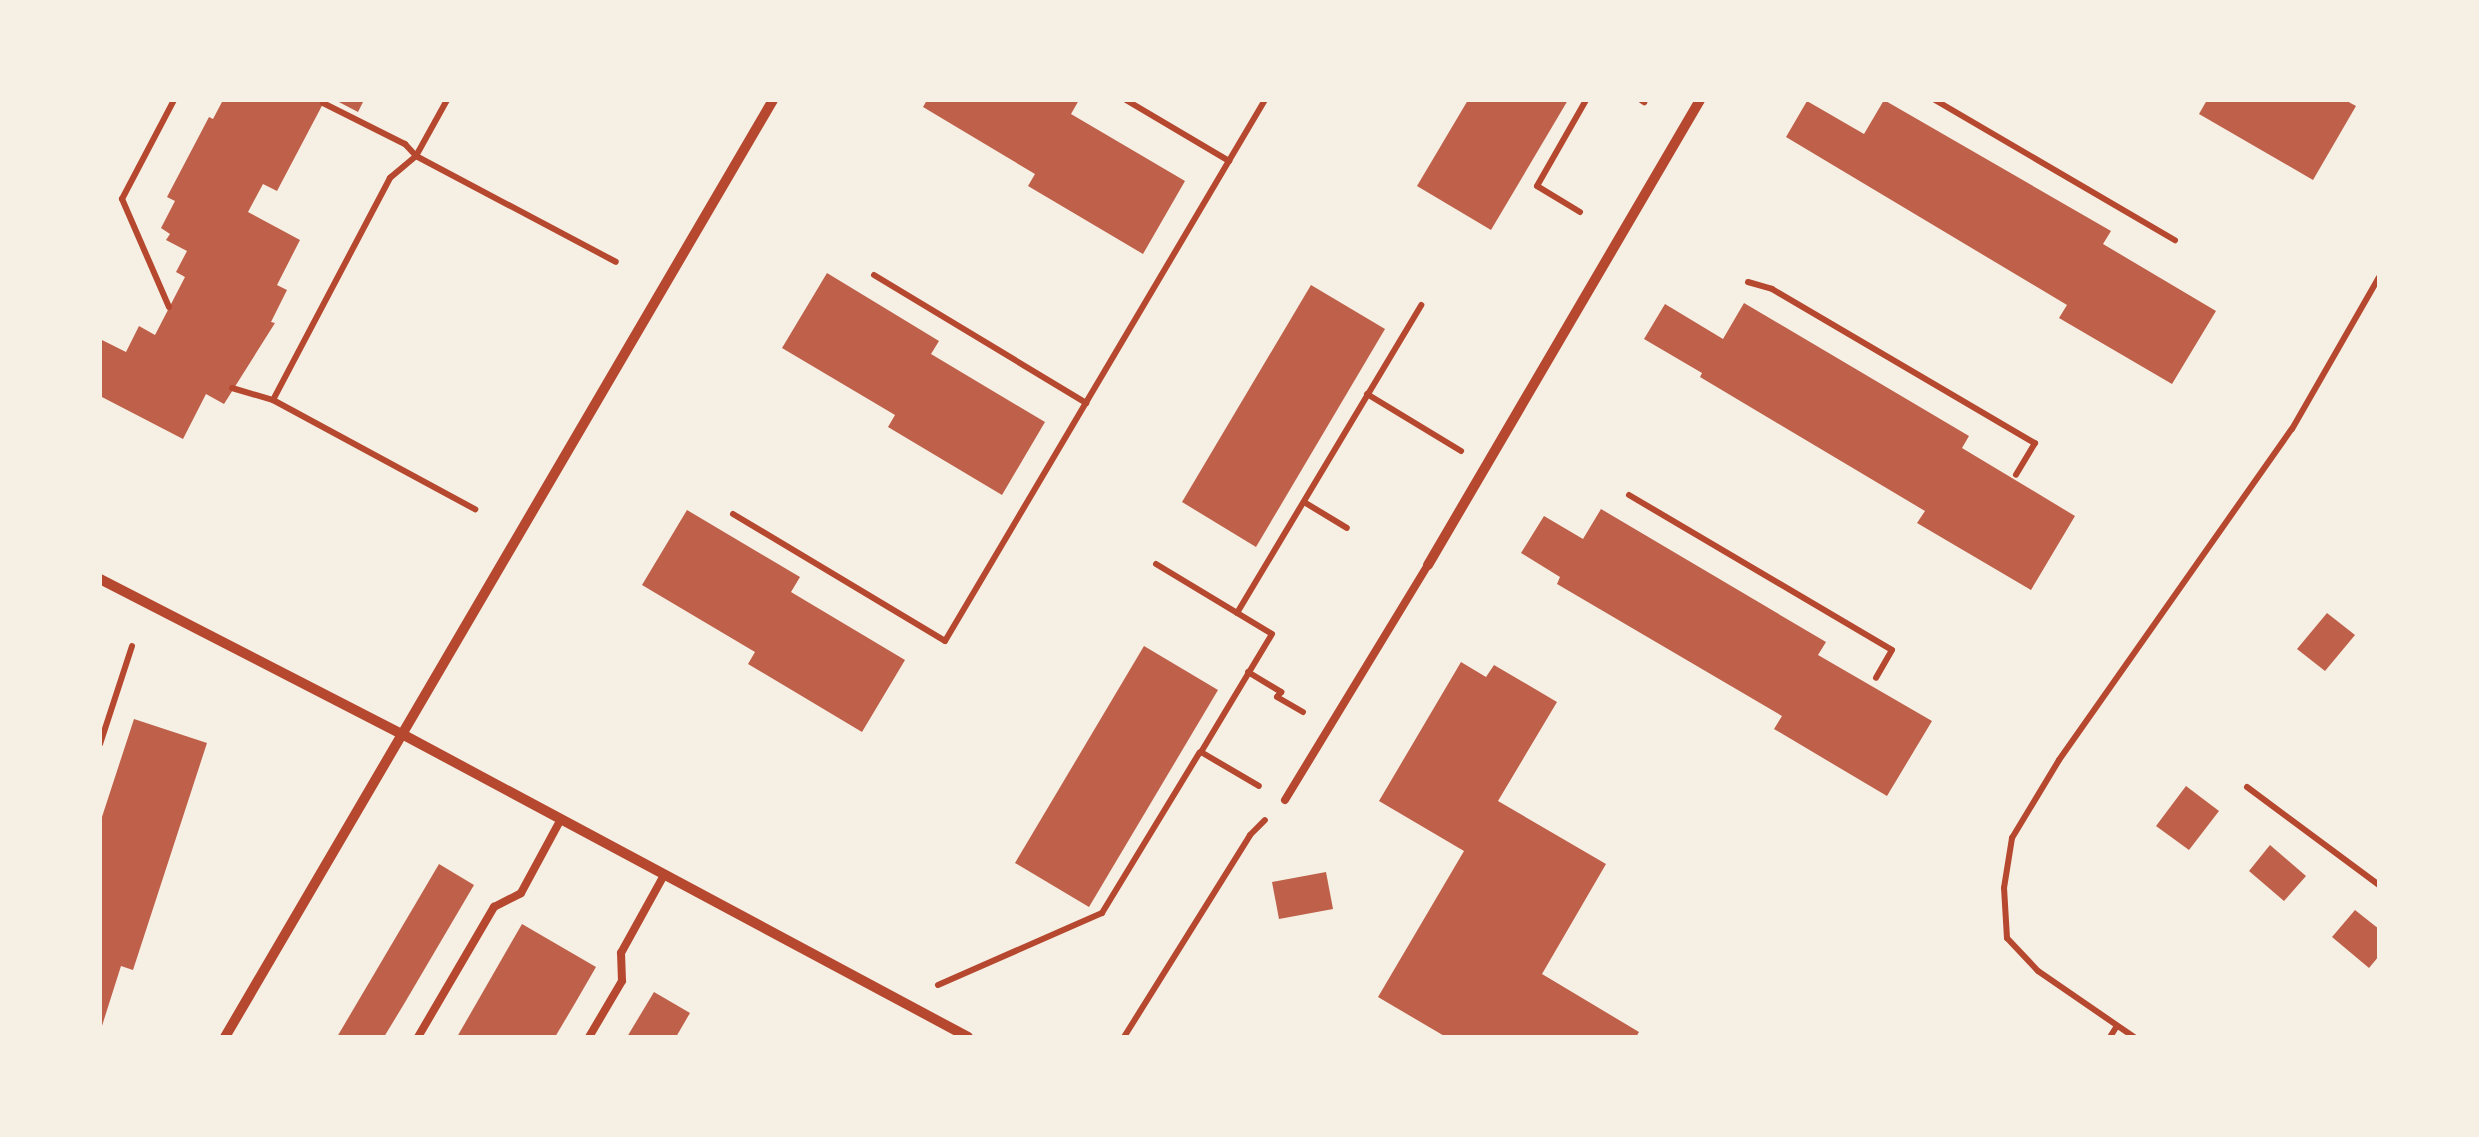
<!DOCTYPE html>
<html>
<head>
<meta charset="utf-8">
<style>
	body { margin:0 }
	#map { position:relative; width:2479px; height:1137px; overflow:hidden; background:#f6efe4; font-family:Montserrat,sans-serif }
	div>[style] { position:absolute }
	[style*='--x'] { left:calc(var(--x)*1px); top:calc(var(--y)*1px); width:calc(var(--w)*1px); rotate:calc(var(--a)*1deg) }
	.building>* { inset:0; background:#bf614a }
	.path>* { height:6px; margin:-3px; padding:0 3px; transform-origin:3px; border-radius:3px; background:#b5482f }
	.service>* { height:8px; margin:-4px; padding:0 4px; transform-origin:4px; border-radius:4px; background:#b5482f }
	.minor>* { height:10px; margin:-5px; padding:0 5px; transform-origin:5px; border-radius:5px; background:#b5482f }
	span { translate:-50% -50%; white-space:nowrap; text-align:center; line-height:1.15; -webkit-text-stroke:8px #f6efe4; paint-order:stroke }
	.frame { position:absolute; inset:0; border:102px solid #f6efe4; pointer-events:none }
</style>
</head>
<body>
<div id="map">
	<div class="building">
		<div style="clip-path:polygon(223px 100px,325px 100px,277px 191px,263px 184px,248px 212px,300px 240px,277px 285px,287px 290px,271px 322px,275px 323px,224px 404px,206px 394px,183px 439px,100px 396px,100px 339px,126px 352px,139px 326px,155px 335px,185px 277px,176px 272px,187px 251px,166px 240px,170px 234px,161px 228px,175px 201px,167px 197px,209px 117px,213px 119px)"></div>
		<div style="clip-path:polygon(335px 100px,364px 100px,358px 112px)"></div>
		<div style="clip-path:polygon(927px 100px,1079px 100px,1071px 114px,1185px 181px,1143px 254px,1028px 186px,1035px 174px,923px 107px)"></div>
		<div style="clip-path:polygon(1468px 100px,1568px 100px,1491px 230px,1417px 186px)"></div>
		<div style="clip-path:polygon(1884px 100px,2111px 231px,2103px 244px,2216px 311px,2172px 384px,2059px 318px,2067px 305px,1786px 137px,1807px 101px,1864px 134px)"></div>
		<div style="clip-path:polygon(2207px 100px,2345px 100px,2356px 106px,2313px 180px,2199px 114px)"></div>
		<div style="clip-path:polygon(827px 273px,939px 341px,931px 354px,1045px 422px,1002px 495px,888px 427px,895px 415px,782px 348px)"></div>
		<div style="clip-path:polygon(1311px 285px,1385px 329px,1256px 547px,1182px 502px)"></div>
		<div style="clip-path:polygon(1744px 303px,1969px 436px,1962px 448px,2075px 516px,2031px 590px,1917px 523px,1925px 511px,1700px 377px,1702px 373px,1644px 339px,1665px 304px,1723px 339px)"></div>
		<div style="clip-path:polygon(1601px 509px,1826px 642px,1818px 655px,1932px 721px,1887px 796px,1774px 729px,1782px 716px,1557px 584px,1560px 577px,1521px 553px,1544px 516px,1583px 539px)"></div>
		<div style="clip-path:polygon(687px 510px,800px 577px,791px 592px,905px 660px,862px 732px,748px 664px,755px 652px,642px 585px)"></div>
		<div style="clip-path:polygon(2327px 613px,2355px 635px,2325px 671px,2297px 649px)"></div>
		<div style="clip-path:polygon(1144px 646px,1218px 690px,1089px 907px,1015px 863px)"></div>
		<div style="clip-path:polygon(1461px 662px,1486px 677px,1494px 665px,1557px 702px,1498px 801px,1606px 864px,1542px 974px,1639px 1032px,1636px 1037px,1446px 1037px,1378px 997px,1464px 851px,1379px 801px)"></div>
		<div style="clip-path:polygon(134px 719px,207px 743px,133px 970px,121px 966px,101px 1029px,100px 823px)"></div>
		<div style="clip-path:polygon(2186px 786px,2219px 811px,2189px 850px,2156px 826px)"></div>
		<div style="clip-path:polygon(2270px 845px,2306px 876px,2284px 901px,2249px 871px)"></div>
		<div style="clip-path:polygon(439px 864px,474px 885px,404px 1004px,384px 1037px,337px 1037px)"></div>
		<div style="clip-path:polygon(1326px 872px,1333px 909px,1279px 919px,1272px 882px)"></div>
		<div style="clip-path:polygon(2355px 910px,2379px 929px,2379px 956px,2369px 968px,2332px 937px)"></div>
		<div style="clip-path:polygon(522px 924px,596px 967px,574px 1005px,555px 1037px,457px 1037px)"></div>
		<div style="clip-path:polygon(654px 992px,690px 1013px,676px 1037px,627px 1037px)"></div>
	</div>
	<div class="path">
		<div style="--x:447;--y:100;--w:64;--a:119"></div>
		<div style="--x:416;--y:156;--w:226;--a:27.9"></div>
		<div style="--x:1126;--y:100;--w:120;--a:30.6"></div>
		<div style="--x:1641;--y:100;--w:4;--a:34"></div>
		<div style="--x:1935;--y:100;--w:278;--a:30.3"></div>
		<div style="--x:323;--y:103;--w:92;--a:26.6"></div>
		<div style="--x:405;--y:144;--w:16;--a:47"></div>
		<div style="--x:416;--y:156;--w:34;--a:140"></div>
		<div style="--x:390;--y:178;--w:251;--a:117.8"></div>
		<div style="--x:273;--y:400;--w:230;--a:28.4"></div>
		<div style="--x:1580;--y:212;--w:50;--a:-148.8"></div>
		<div style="--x:1537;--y:186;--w:99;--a:-60.3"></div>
		<div style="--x:874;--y:275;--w:248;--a:31.1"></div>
		<div style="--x:1748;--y:282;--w:25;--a:16"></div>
		<div style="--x:1772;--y:289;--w:305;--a:30.4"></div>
		<div style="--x:2035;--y:443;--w:37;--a:121"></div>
		<div style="--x:169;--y:307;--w:118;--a:-113.5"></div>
		<div style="--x:122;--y:199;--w:112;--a:-62.3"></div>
		<div style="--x:232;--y:388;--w:43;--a:16.3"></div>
		<div style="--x:1367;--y:394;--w:110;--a:31.2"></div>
		<div style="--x:1629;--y:495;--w:305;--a:30.5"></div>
		<div style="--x:1892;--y:650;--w:32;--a:120"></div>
		<div style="--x:1304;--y:502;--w:50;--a:31.2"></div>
		<div style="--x:733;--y:514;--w:247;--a:30.9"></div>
		<div style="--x:945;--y:641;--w:629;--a:-59.4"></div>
		<div style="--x:1156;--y:564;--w:135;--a:31.1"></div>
		<div style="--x:1272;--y:634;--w:138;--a:121"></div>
		<div style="--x:1201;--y:752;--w:67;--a:30.4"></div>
		<div style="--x:1237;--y:613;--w:359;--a:-59.1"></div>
		<div style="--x:1248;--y:672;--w:39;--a:31"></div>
		<div style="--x:1281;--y:692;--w:6;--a:129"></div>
		<div style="--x:1277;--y:697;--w:30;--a:30"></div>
		<div style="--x:100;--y:744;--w:103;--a:-71.9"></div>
		<div style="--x:2247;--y:787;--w:164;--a:36.6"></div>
		<div style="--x:938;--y:985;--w:179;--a:-23.7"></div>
		<div style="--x:1102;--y:913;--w:188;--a:-58.7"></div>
		<div style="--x:1124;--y:1037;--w:238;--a:-58"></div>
		<div style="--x:1250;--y:835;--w:21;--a:-45"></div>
		<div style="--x:2110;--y:1037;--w:13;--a:-58"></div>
		<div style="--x:2134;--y:1037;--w:116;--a:-145.5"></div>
		<div style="--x:2038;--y:971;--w:45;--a:-133.2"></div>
		<div style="--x:2007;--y:938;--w:50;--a:-93.4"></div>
		<div style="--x:2004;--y:888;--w:51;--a:-80.9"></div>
		<div style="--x:2012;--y:838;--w:91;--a:-58.9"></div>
		<div style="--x:2059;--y:760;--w:405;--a:-54.9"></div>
		<div style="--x:2292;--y:429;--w:175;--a:-60.2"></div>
	</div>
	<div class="service">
		<div style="--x:1285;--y:800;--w:275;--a:-58.7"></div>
		<div style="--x:418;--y:1037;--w:151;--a:-59.7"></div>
		<div style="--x:494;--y:907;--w:30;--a:-27"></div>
		<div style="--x:521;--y:893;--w:82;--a:-61.6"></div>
		<div style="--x:589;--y:1037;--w:65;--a:-59.5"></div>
		<div style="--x:622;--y:981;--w:28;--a:-92"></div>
		<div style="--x:621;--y:953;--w:87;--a:-61.1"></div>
	</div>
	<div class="minor">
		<div style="--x:1428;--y:565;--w:539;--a:-59.67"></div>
		<div style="--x:100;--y:579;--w:339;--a:27.2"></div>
		<div style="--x:402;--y:734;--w:642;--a:28.16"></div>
		<div style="--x:225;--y:1037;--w:1085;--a:-59.68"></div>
	</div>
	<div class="frame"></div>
</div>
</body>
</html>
